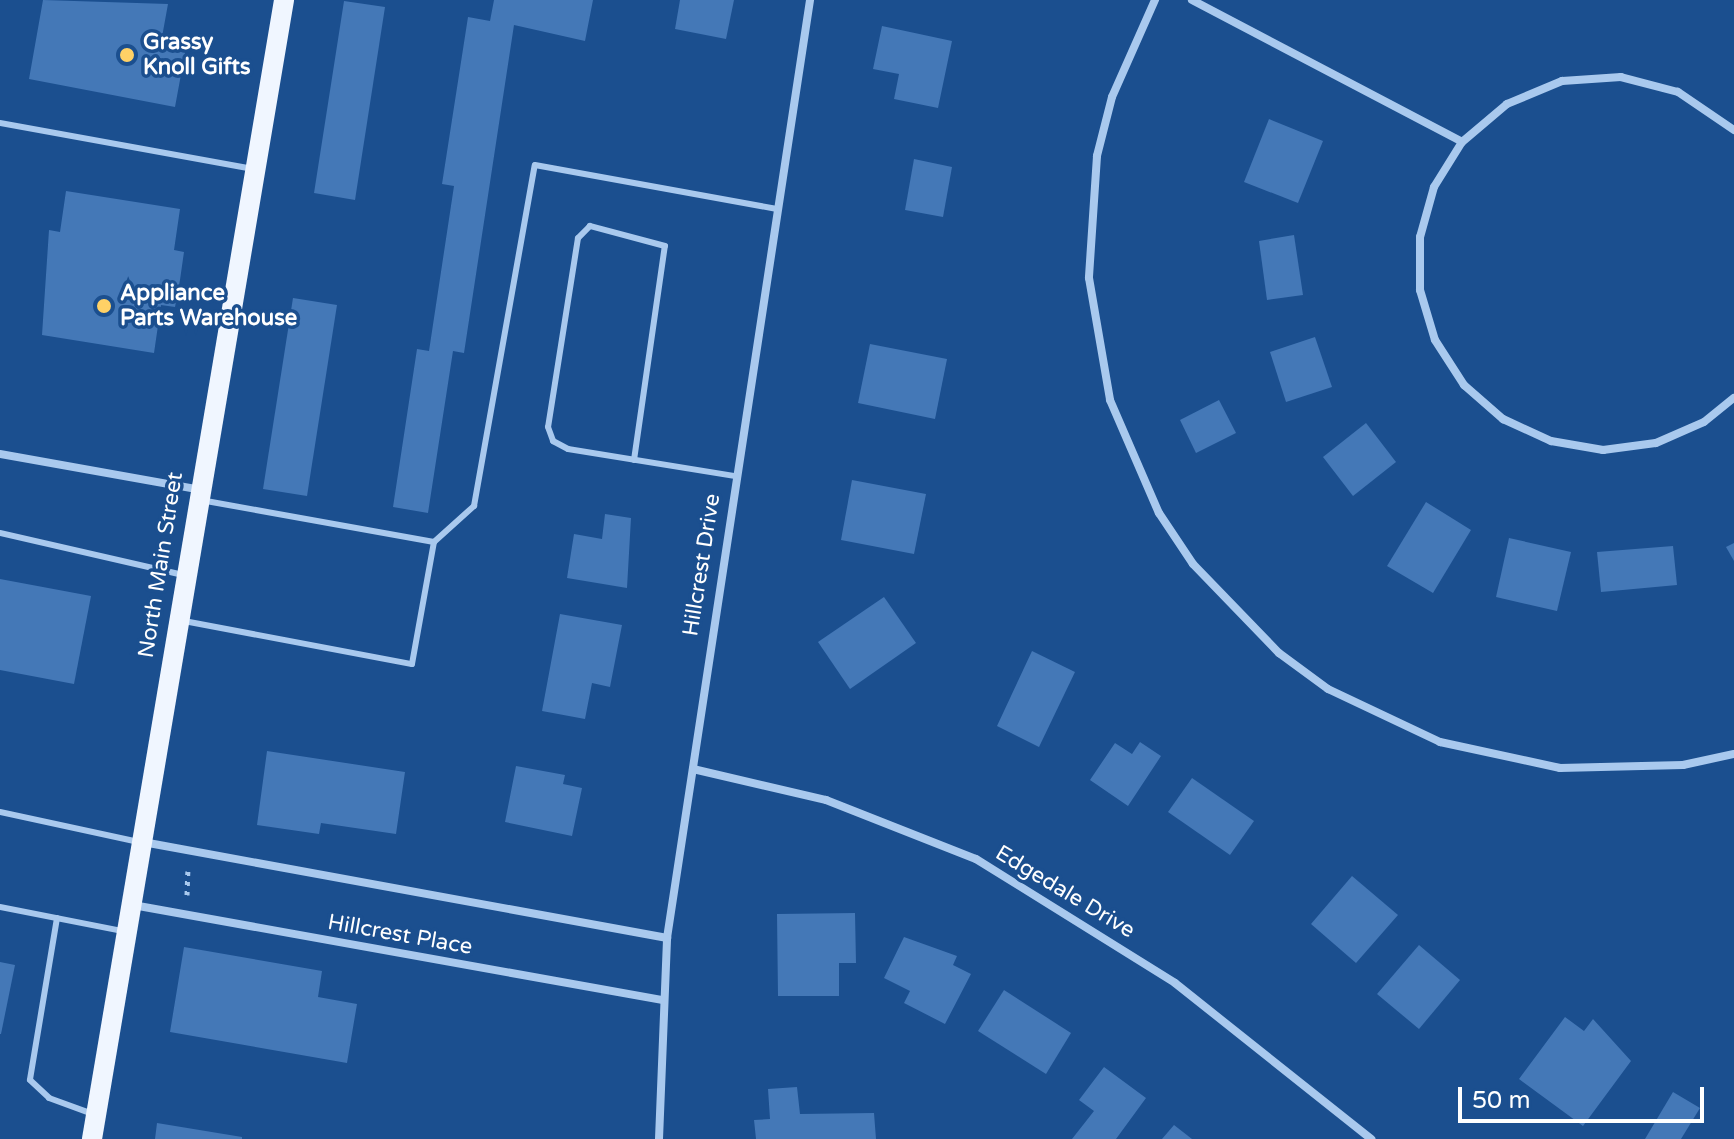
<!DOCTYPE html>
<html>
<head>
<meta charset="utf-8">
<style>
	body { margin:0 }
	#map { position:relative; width:1734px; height:1139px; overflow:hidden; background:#1b4f8f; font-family:"Varela Round",sans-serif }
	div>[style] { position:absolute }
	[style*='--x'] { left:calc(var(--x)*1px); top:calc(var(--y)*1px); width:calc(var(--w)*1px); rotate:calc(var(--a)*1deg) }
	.building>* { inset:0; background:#4478b7 }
	.path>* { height:5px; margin-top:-2.5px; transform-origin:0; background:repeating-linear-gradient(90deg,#a9c9ee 0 4px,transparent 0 10px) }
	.service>* { height:6px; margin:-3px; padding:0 3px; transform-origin:3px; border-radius:3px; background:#a9c9ee }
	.minor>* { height:8px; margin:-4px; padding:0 4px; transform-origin:4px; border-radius:4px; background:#a9c9ee }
	.primary>* { height:20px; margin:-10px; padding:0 10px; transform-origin:10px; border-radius:10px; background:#f0f6ff }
	.dots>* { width:22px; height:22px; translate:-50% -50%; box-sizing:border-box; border:4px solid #1b4f8f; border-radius:50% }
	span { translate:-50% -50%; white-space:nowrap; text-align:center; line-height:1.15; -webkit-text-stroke:7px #1b4f8f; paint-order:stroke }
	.poi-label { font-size:22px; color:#fff; font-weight:700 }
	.left { translate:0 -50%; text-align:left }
	.street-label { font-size:22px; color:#fff }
	.scale { position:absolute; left:1458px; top:1087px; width:246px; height:36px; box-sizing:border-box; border:4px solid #fff; border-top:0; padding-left:10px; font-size:24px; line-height:28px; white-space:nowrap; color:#fff; -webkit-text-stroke:6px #1b4f8f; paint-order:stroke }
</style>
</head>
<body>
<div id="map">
	<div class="building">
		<div style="clip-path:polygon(43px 0,168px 4px,162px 37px,187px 42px,175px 107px,29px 79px)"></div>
		<div style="clip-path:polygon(494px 0,593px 0,585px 41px,514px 25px,464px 353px,453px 351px,428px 513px,393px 507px,417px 349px,429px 351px,454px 186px,442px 184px,468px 17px,490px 21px)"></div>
		<div style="clip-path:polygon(680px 0,734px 0,726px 39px,675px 29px)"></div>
		<div style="clip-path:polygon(344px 1px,385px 7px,355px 200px,314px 193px)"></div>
		<div style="clip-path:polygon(882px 26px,952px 41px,938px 108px,894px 99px,899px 74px,873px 69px)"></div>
		<div style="clip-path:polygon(1269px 119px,1323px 141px,1298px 203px,1244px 182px)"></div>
		<div style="clip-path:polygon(914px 159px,952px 167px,943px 217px,905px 210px)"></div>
		<div style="clip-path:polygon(66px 191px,180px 209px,174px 250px,184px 252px,180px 280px,175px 307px,161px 305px,154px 353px,42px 335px,49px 230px,60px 232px)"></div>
		<div style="clip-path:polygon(1294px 235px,1303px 295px,1267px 300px,1259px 241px)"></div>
		<div style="clip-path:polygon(293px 298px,337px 305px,307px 496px,263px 489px)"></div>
		<div style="clip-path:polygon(1315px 337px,1332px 387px,1286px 402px,1270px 352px)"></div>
		<div style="clip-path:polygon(870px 344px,947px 359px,935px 419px,858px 403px)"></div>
		<div style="clip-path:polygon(1219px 400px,1236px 433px,1196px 453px,1180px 420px)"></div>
		<div style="clip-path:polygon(1366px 423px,1396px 462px,1353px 496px,1323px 457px)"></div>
		<div style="clip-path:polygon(852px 480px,926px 494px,914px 554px,841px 540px)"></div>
		<div style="clip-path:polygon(1426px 502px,1471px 530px,1433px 593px,1387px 566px)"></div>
		<div style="clip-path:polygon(605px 514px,631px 518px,627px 588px,567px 578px,574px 534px,602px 539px)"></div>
		<div style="clip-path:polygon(1509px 538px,1571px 552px,1557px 611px,1496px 597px)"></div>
		<div style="clip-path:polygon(1734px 543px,1734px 561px,1726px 547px)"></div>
		<div style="clip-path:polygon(1673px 546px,1677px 585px,1601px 592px,1597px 552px)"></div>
		<div style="clip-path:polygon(0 579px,91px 596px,74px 684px,0 670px)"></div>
		<div style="clip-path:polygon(884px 597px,916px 643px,850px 689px,818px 642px)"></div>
		<div style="clip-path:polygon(560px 614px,622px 625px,610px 687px,592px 683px,585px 719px,542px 711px)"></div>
		<div style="clip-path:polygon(1032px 651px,1075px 672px,1039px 747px,997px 726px)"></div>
		<div style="clip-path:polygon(1140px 742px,1161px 756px,1128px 806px,1090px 780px,1115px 743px,1132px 754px)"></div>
		<div style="clip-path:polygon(267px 751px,405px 772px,396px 834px,321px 823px,319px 834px,257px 825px)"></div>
		<div style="clip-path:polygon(516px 766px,565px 775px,563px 784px,582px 788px,572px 836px,505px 822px)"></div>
		<div style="clip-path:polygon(1192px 778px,1254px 821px,1230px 855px,1168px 812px)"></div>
		<div style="clip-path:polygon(1352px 876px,1398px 915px,1356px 963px,1311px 924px)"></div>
		<div style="clip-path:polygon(855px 913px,856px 963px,839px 963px,839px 996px,778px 996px,777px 914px)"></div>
		<div style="clip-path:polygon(904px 937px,957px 956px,953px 965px,971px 974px,945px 1024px,904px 1003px,910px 991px,884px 978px)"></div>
		<div style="clip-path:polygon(1419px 945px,1460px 980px,1419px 1029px,1377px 994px)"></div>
		<div style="clip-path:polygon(184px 947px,322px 971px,318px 997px,357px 1004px,347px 1063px,170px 1032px)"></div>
		<div style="clip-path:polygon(0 962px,15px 965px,1px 1034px,0 1034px)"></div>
		<div style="clip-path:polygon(1004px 990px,1071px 1033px,1046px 1074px,978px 1031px)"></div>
		<div style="clip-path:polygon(1565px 1017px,1584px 1031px,1593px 1019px,1631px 1061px,1583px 1126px,1519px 1079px)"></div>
		<div style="clip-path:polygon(1104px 1067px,1146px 1098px,1116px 1139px,1072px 1139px,1094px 1111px,1079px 1100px)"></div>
		<div style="clip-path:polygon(797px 1087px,800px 1114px,874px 1113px,876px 1139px,756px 1139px,754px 1120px,770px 1119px,768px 1089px)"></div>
		<div style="clip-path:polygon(1673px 1092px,1700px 1108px,1681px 1139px,1645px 1139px)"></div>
		<div style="clip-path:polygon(157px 1123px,242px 1137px,242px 1139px,155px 1139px)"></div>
		<div style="clip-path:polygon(1174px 1125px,1192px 1139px,1162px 1139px)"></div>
	</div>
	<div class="path">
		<div style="--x:187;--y:895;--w:24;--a:-88"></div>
	</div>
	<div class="service">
		<div style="--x:0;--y:123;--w:256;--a:10.3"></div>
		<div style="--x:634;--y:460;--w:216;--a:-81.8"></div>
		<div style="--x:665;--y:246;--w:78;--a:-165.1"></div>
		<div style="--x:590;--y:226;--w:17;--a:135"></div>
		<div style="--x:578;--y:238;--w:191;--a:99"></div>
		<div style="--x:548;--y:427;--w:15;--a:70"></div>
		<div style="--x:553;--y:441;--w:17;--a:28"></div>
		<div style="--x:568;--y:449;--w:168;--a:9.2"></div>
		<div style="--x:0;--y:533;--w:188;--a:12.9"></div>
		<div style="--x:434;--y:542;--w:54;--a:-42"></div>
		<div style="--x:474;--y:506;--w:346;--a:-79.9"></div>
		<div style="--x:535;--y:165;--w:246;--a:10.3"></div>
		<div style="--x:184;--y:621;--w:232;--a:10.7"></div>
		<div style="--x:412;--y:664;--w:124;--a:-79.8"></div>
		<div style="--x:434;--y:542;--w:233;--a:-169.8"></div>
		<div style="--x:0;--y:812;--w:142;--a:12.2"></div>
		<div style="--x:0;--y:907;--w:124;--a:11.1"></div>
		<div style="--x:57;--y:918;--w:164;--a:99.5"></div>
		<div style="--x:30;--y:1080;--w:26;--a:43"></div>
		<div style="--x:49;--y:1098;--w:47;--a:20"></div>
	</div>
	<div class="minor">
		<div style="--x:1155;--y:0;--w:106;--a:113.9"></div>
		<div style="--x:1112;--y:97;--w:61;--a:104.3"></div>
		<div style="--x:1097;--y:156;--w:122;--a:93.8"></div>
		<div style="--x:1089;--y:278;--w:124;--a:80.2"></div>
		<div style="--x:1110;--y:400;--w:123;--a:66.6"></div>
		<div style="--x:1159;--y:513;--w:61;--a:56.3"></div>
		<div style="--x:1193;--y:564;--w:124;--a:46"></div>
		<div style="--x:1279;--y:653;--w:61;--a:36.3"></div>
		<div style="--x:1328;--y:689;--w:124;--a:25.3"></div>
		<div style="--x:1440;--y:742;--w:123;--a:12.2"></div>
		<div style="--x:1560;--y:768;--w:123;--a:-1.4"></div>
		<div style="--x:1683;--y:765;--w:52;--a:-12.2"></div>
		<div style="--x:1192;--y:0;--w:305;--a:27.7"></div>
		<div style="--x:1734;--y:130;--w:68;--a:-145.8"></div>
		<div style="--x:1678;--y:92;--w:59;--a:-165.3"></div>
		<div style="--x:1621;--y:77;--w:59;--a:176.1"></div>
		<div style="--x:1562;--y:81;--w:60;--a:157.3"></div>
		<div style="--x:1507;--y:104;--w:59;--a:139.8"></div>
		<div style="--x:1462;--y:142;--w:53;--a:121.9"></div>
		<div style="--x:1434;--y:187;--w:52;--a:105.6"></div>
		<div style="--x:1420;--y:237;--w:53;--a:90"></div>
		<div style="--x:1420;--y:290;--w:52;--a:73.3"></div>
		<div style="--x:1435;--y:340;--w:54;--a:57.2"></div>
		<div style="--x:1464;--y:385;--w:52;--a:41.1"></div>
		<div style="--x:1503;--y:419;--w:53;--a:24.6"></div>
		<div style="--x:1551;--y:441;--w:53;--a:9.8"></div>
		<div style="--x:1603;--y:450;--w:53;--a:-7.5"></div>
		<div style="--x:1656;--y:443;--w:52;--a:-23.6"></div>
		<div style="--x:1704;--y:422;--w:38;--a:-39"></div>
		<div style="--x:0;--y:454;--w:200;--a:10.1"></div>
		<div style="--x:693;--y:769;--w:137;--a:13.1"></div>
		<div style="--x:826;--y:800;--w:161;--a:21.5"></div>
		<div style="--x:976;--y:859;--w:234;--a:31.9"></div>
		<div style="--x:1175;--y:983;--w:251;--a:38.5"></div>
		<div style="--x:143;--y:842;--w:533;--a:10.38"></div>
		<div style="--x:133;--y:905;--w:537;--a:10.18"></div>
		<div style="--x:659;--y:1139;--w:201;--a:-87.7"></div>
		<div style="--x:667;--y:938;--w:949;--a:-81.33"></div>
	</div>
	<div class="primary">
		<div style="--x:92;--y:1139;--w:1155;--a:-80.43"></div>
	</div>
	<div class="dots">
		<div style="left:127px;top:55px;background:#ffd166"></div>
		<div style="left:104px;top:306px;background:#ffd166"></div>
	</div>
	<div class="poi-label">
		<span class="left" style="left:143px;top:55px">Grassy<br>Knoll Gifts</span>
		<span class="left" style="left:120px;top:306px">Appliance<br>Parts Warehouse</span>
	</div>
	<div class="street-label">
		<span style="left:161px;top:565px;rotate:-81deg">North Main Street</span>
		<span style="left:702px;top:565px;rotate:-81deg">Hillcrest Drive</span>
		<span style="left:1065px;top:892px;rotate:31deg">Edgedale Drive</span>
		<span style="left:400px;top:935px;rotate:10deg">Hillcrest Place</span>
	</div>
	<div class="scale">50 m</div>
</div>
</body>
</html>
